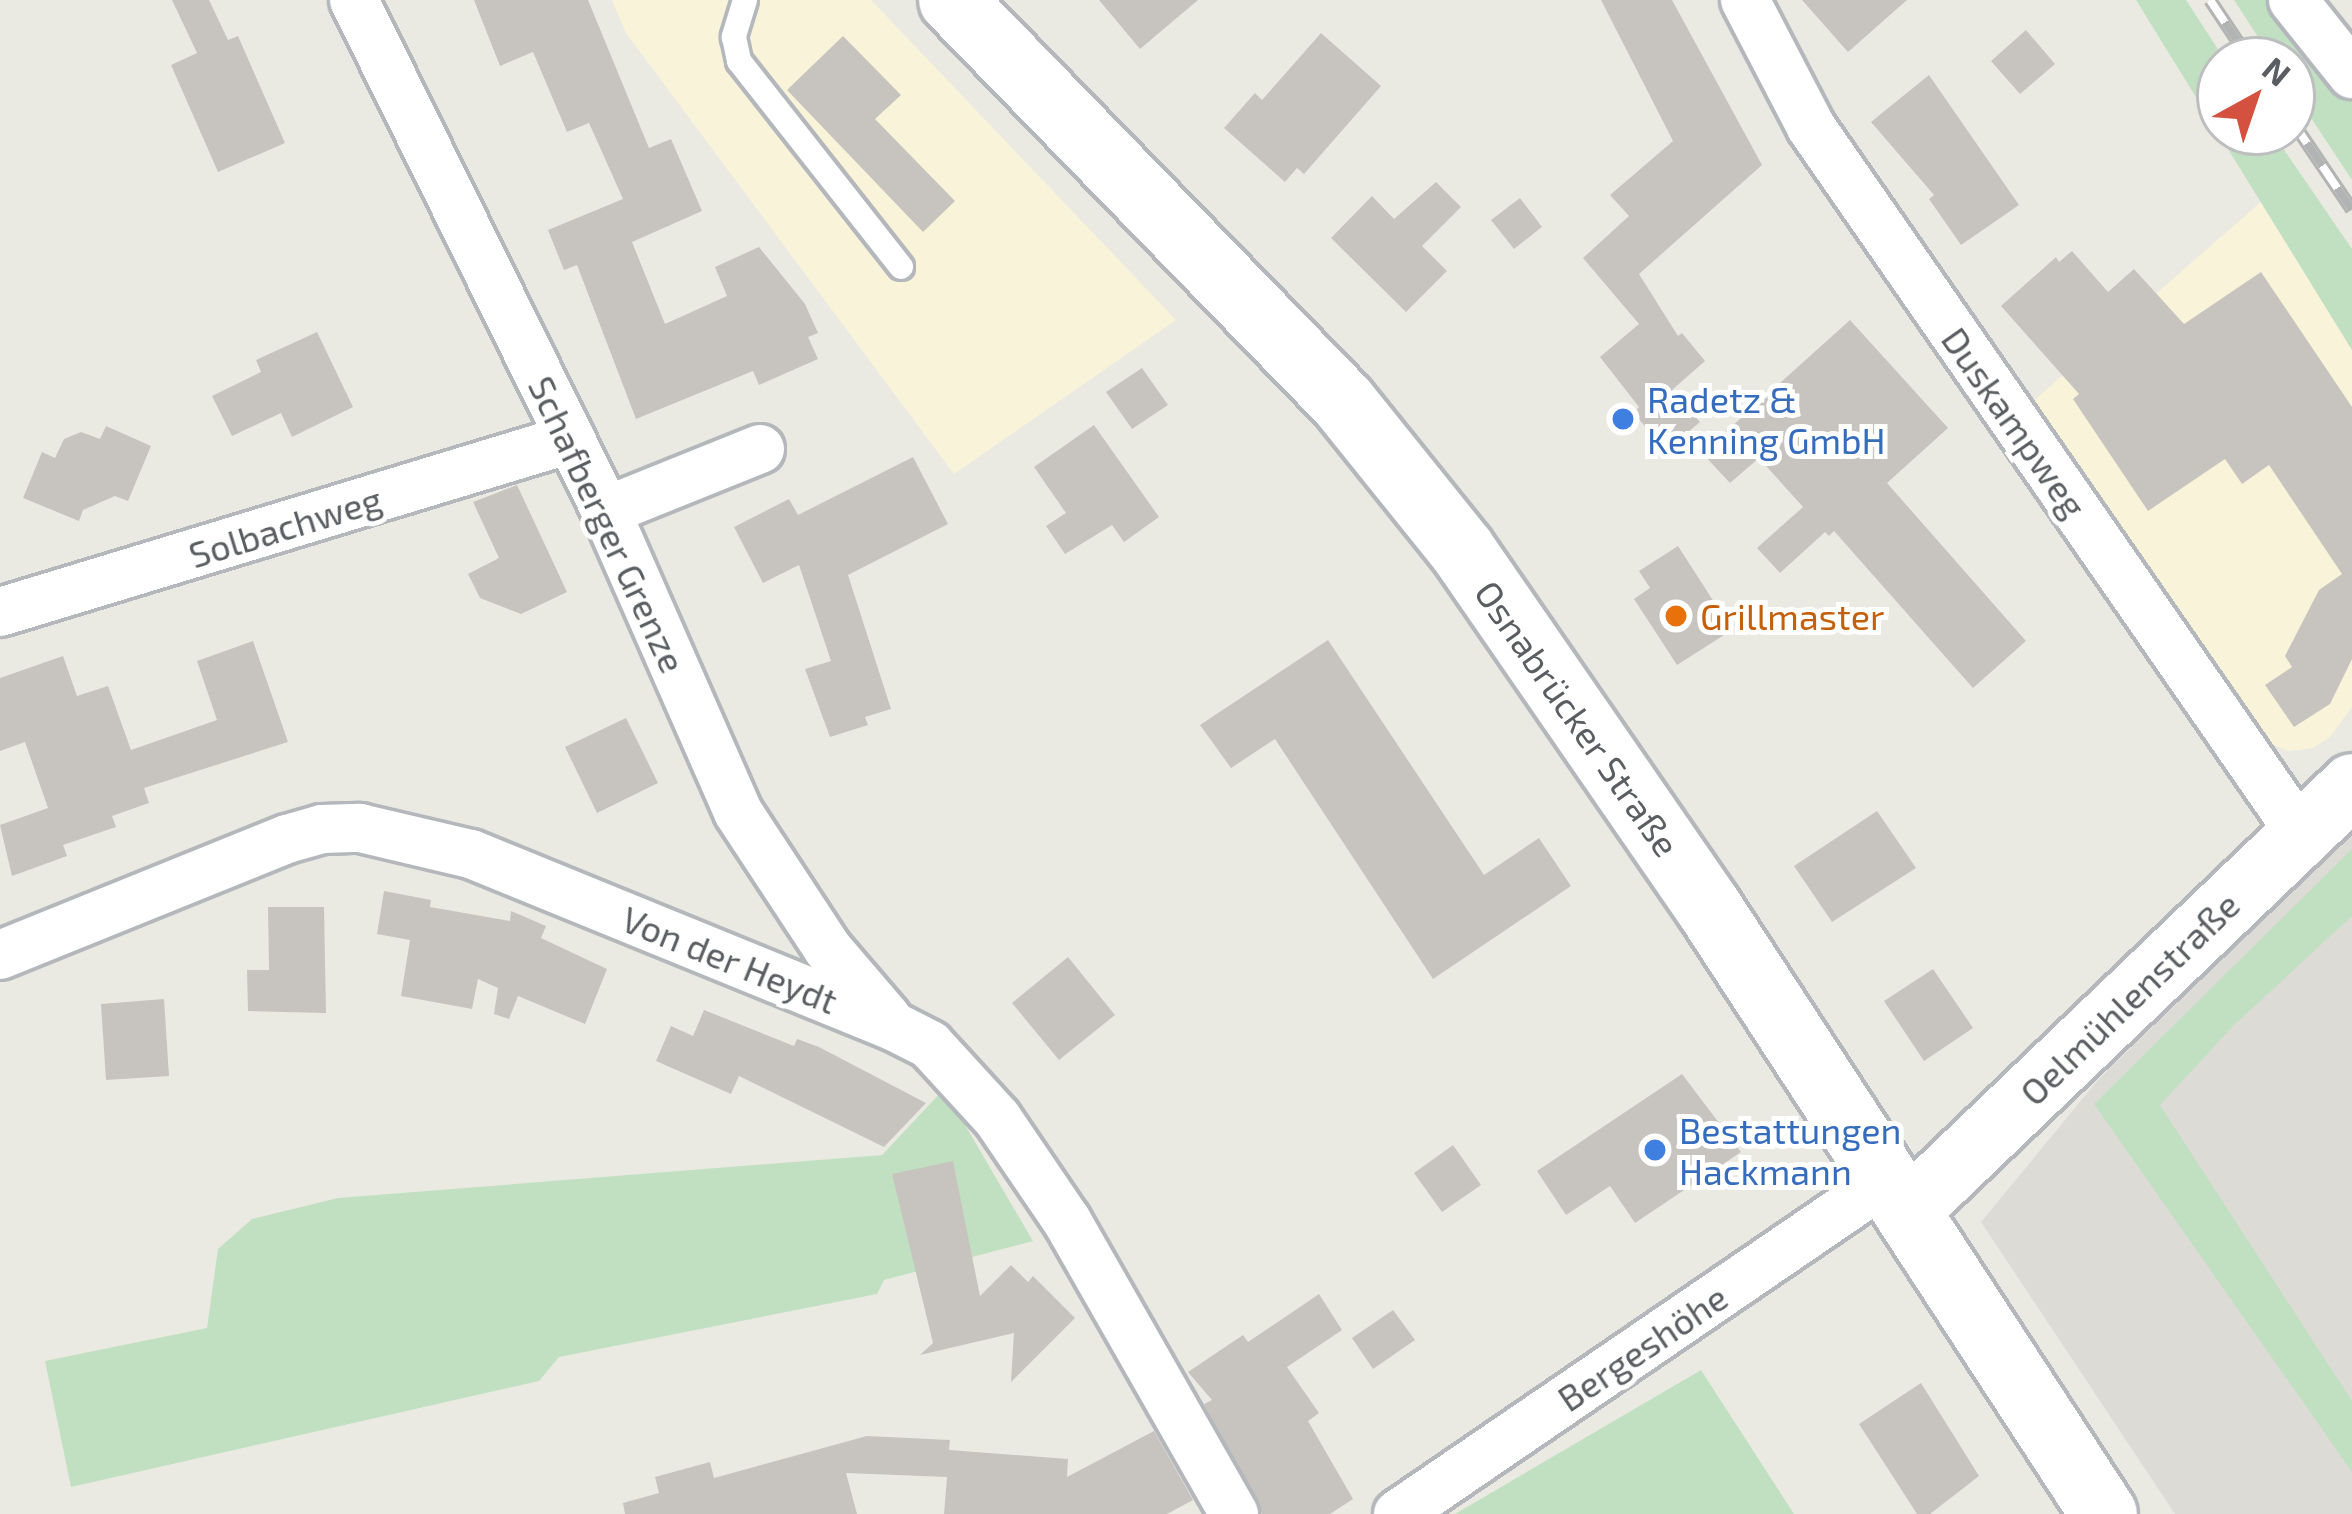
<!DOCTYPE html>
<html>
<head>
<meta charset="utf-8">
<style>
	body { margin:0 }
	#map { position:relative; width:2352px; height:1514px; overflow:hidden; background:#ebeae2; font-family:"Exo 2",sans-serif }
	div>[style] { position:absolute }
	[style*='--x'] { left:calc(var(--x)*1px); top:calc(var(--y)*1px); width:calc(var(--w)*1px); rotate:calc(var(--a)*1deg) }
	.commercial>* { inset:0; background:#f9f3d9 }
	.industrial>* { inset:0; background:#dddbd6 }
	.green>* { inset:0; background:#c1e0c2 }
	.building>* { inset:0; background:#c7c4bf }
	.roads { filter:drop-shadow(3px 0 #b4b7bb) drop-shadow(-3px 0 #b4b7bb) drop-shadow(0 3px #b4b7bb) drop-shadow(0 -3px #b4b7bb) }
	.service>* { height:24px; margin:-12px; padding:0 12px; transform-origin:12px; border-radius:12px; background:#fff }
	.minor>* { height:48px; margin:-24px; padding:0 24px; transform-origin:24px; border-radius:24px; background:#fff }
	.tertiary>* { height:63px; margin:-31.5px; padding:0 31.5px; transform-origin:31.5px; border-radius:31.5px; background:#fff }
	.secondary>* { height:66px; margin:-33px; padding:0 33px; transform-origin:33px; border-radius:33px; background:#fff }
	.rail>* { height:14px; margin-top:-7px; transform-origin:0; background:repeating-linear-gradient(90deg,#fff 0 27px,#b2b3b3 0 54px); box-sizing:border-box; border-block:3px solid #b2b3b3 }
	.dots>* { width:33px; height:33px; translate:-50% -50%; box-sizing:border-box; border:6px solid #fff; border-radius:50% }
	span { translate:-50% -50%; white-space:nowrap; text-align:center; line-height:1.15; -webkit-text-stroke:10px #fff; paint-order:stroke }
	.shop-label { font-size:36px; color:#366cbe }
	.left { translate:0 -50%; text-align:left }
	.street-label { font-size:36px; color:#5a5d61 }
	.food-label { font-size:36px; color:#c56008 }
	.north { position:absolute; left:2196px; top:36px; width:120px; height:120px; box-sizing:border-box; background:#fff; border:3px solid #bdbec0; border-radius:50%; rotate:40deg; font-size:33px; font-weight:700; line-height:48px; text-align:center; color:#5a5d61 }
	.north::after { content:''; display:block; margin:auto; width:42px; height:54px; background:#d4513f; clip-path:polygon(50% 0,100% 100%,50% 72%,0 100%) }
</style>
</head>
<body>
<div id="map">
	<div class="commercial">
		<div style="clip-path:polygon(612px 0,871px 0,1176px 320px,954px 474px,626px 33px)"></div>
		<div style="clip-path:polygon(2261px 202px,2352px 350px,2352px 707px,2330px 737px,2313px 748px,2289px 751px,2268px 743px,2250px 727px,2031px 403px)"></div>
	</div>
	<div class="industrial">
		<div style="clip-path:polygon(2352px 832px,2352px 1514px,2175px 1514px,1981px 1222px,2098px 1080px)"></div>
	</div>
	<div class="green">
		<div style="clip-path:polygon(2136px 0,2186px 0,2225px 60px,2220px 60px,2220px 132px,2272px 132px,2352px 249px,2352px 350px)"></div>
		<div style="clip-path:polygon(2234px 0,2280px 0,2352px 99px,2352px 180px,2292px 89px,2292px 60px,2273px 60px)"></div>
		<div style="clip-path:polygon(2352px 849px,2352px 916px,2233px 1026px,2160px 1105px,2352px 1401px,2352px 1472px,2094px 1104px)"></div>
		<div style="clip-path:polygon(944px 1089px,1033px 1241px,884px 1280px,877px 1294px,559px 1357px,539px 1381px,71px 1487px,45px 1361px,207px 1328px,218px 1249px,252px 1219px,338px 1198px,882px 1155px)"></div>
		<div style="clip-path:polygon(1701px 1370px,1794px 1514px,1455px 1514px)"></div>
	</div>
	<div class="building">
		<div style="clip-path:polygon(172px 0,209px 0,228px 40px,238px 36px,285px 143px,218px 172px,171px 65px,197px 53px)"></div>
		<div style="clip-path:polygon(474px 0,588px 0,649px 148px,671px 139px,702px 211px,632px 242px,665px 324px,727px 296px,715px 267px,759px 247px,805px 304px,818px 333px,808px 337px,818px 359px,759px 385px,753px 371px,636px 419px,577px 265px,564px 270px,548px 230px,623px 199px,589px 123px,567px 132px,533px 52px,500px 66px)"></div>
		<div style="clip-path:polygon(1099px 0,1198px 0,1140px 49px)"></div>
		<div style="clip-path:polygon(1601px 0,1672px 0,1762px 165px,1639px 274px,1678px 336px,1682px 333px,1705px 361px,1672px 390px,1700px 422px,1667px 450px,1633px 413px,1639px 407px,1600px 357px,1639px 324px,1583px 258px,1629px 216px,1610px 195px,1673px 141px)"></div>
		<div style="clip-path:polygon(1802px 0,1907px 0,1848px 52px)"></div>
		<div style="clip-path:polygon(2026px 30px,2055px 64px,2020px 94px,1991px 61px)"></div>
		<div style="clip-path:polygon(1321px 33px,1381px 86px,1304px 174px,1297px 168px,1285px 182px,1224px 128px,1255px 93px,1262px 100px)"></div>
		<div style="clip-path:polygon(843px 36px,901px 95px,875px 119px,955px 201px,923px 232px,787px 90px)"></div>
		<div style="clip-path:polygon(1929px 75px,2019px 205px,1961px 245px,1929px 199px,1934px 195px,1871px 122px)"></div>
		<div style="clip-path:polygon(1436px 182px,1461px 207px,1422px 246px,1447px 271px,1406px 312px,1331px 238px,1372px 196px,1394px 219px)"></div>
		<div style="clip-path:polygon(1520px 198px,1542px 227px,1514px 249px,1491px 220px)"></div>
		<div style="clip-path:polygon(2072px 251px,2108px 292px,2134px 269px,2184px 324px,2261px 272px,2352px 407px,2352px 659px,2330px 704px,2294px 727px,2265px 685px,2292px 667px,2285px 656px,2319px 590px,2342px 574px,2269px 465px,2242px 484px,2225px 459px,2148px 511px,2073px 399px,2079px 394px,2001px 306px,2056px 257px,2059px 262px)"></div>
		<div style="clip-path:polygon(1850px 320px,1948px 428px,1887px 483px,2026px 641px,1973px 688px,1834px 531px,1829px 536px,1825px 532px,1780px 573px,1757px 548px,1803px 507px,1759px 458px,1730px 483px,1702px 453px)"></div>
		<div style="clip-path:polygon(317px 332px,353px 407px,292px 437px,281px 413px,232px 436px,212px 396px,261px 372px,256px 360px)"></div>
		<div style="clip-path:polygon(1142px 368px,1168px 405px,1132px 429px,1106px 392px)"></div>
		<div style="clip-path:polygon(1094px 425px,1159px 517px,1124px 542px,1112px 525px,1065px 554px,1046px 526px,1066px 513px,1034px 467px)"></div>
		<div style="clip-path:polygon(106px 426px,151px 446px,128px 501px,115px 496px,83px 510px,79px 521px,23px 498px,42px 452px,55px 458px,64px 439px,81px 432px,100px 439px)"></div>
		<div style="clip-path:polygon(913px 457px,948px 524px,848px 575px,891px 709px,865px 717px,868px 725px,830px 737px,805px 669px,831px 661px,799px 565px,763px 583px,734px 527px,789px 499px,798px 515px)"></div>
		<div style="clip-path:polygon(517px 485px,567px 592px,521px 614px,480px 598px,468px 574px,499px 558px,473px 502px)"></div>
		<div style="clip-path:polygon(1678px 546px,1732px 630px,1677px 665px,1634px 599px,1650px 588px,1639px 571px)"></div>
		<div style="clip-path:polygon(1328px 640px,1484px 875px,1539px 838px,1571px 886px,1433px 979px,1275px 739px,1231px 768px,1200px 725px)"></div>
		<div style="clip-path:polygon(253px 641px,288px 742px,144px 788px,149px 803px,112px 816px,116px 827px,63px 845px,67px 856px,12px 876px,0 825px,48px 808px,25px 742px,0 751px,0 678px,63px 656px,77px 696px,108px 686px,131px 750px,217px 720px,197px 661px)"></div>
		<div style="clip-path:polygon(626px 718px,658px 783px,597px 813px,565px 747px)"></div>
		<div style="clip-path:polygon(1877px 811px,1916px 868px,1832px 922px,1794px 866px)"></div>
		<div style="clip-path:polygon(384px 891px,431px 900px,430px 907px,510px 921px,511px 911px,546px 926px,541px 938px,607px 969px,585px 1024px,518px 996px,509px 1019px,494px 1014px,498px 988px,478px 979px,472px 1009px,401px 996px,410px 940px,377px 934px)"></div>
		<div style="clip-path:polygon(268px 907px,324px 907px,326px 1013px,248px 1011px,247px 970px,269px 970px)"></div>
		<div style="clip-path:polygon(1068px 957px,1115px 1015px,1059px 1060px,1012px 1003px)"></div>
		<div style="clip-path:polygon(1933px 969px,1973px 1028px,1924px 1061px,1884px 1001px)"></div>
		<div style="clip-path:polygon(164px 999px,169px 1076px,106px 1080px,101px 1004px)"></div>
		<div style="clip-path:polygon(704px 1010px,794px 1046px,797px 1039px,819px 1047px,926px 1103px,884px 1147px,739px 1076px,731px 1094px,656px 1061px,671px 1026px,693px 1036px)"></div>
		<div style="clip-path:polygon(1682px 1074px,1741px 1152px,1635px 1223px,1610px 1186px,1566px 1215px,1537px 1171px)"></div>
		<div style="clip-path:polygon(1453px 1145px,1481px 1185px,1442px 1212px,1414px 1173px)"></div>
		<div style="clip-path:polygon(953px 1161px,980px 1296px,1011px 1265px,1028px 1282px,1033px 1276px,1075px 1318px,1011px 1382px,1014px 1333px,920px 1355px,933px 1343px,892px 1174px)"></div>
		<div style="clip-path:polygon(1319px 1294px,1342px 1330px,1287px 1367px,1319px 1413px,1308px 1421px,1353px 1499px,1330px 1514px,1262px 1514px,1204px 1404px,1212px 1400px,1188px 1372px,1243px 1335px,1248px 1342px)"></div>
		<div style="clip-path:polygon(1393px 1310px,1415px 1340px,1373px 1369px,1352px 1338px)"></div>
		<div style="clip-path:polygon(1921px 1383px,1979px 1476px,1930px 1514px,1917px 1514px,1859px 1424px)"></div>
		<div style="clip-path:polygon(1154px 1431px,1193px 1500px,1167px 1514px,944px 1514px,947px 1477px,846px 1473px,857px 1514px,625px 1514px,623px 1503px,659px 1493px,655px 1477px,710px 1462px,714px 1478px,867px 1436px,950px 1440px,949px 1450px,1068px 1459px,1067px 1477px)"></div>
	</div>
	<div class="roads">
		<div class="service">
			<div style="--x:745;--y:0;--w:39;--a:107"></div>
			<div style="--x:734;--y:37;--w:25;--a:78"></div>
			<div style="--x:739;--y:61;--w:262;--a:51.8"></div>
		</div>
		<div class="minor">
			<div style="--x:354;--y:0;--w:570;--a:63.75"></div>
			<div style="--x:606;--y:511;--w:329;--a:66.3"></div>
			<div style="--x:738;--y:812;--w:164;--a:56.7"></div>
			<div style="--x:828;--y:949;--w:91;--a:49.5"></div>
			<div style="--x:1745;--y:0;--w:143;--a:62.5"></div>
			<div style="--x:1811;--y:127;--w:860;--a:55.28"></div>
			<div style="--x:2293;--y:0;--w:95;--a:51.4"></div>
			<div style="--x:606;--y:511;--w:166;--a:-21.9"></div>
			<div style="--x:0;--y:612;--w:596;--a:-16.88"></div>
			<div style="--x:0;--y:955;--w:310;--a:-22"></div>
			<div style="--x:287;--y:839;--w:36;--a:-16"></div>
			<div style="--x:322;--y:829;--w:38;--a:-2"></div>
			<div style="--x:360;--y:828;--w:114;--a:13.2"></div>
			<div style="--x:471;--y:854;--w:458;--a:22.2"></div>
			<div style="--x:895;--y:1027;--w:39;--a:27"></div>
			<div style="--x:930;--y:1045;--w:99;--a:47.5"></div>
			<div style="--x:997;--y:1118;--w:125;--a:55.8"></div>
			<div style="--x:1067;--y:1221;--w:337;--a:60.3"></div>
			<div style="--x:1398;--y:1514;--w:592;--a:-34.33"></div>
		</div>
		<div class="tertiary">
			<div style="--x:1907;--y:1211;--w:616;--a:-43.75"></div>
		</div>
		<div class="secondary">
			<div style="--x:952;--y:0;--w:561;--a:45.79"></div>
			<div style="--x:1343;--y:402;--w:190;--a:51.2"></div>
			<div style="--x:1462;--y:550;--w:435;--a:55.4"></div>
			<div style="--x:1709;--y:908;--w:723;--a:56.9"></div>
		</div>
	</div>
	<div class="rail">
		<div style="--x:2210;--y:0;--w:72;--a:56.3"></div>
		<div style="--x:2292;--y:121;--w:107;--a:56"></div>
	</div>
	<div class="dots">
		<div style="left:1623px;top:419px;background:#3f7fe0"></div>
		<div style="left:1676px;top:616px;background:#e8710a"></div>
		<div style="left:1655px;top:1150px;background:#3f7fe0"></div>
	</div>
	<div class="shop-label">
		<span class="left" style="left:1647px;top:419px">Radetz &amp;<br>Kenning GmbH</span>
		<span class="left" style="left:1679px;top:1150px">Bestattungen<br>Hackmann</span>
	</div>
	<div class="street-label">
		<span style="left:2015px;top:422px;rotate:55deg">Duskampweg</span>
		<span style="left:608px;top:524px;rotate:65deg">Schafberger Grenze</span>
		<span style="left:285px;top:526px;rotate:-17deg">Solbachweg</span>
		<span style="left:1578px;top:718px;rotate:55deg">Osnabrücker Straße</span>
		<span style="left:730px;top:959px;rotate:22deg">Von der Heydt</span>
		<span style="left:2129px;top:998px;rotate:-44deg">Oelmühlenstraße</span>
		<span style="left:1642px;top:1347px;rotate:-34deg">Bergeshöhe</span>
	</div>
	<div class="food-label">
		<span class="left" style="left:1700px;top:616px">Grillmaster</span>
	</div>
	<div class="north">N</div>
</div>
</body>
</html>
